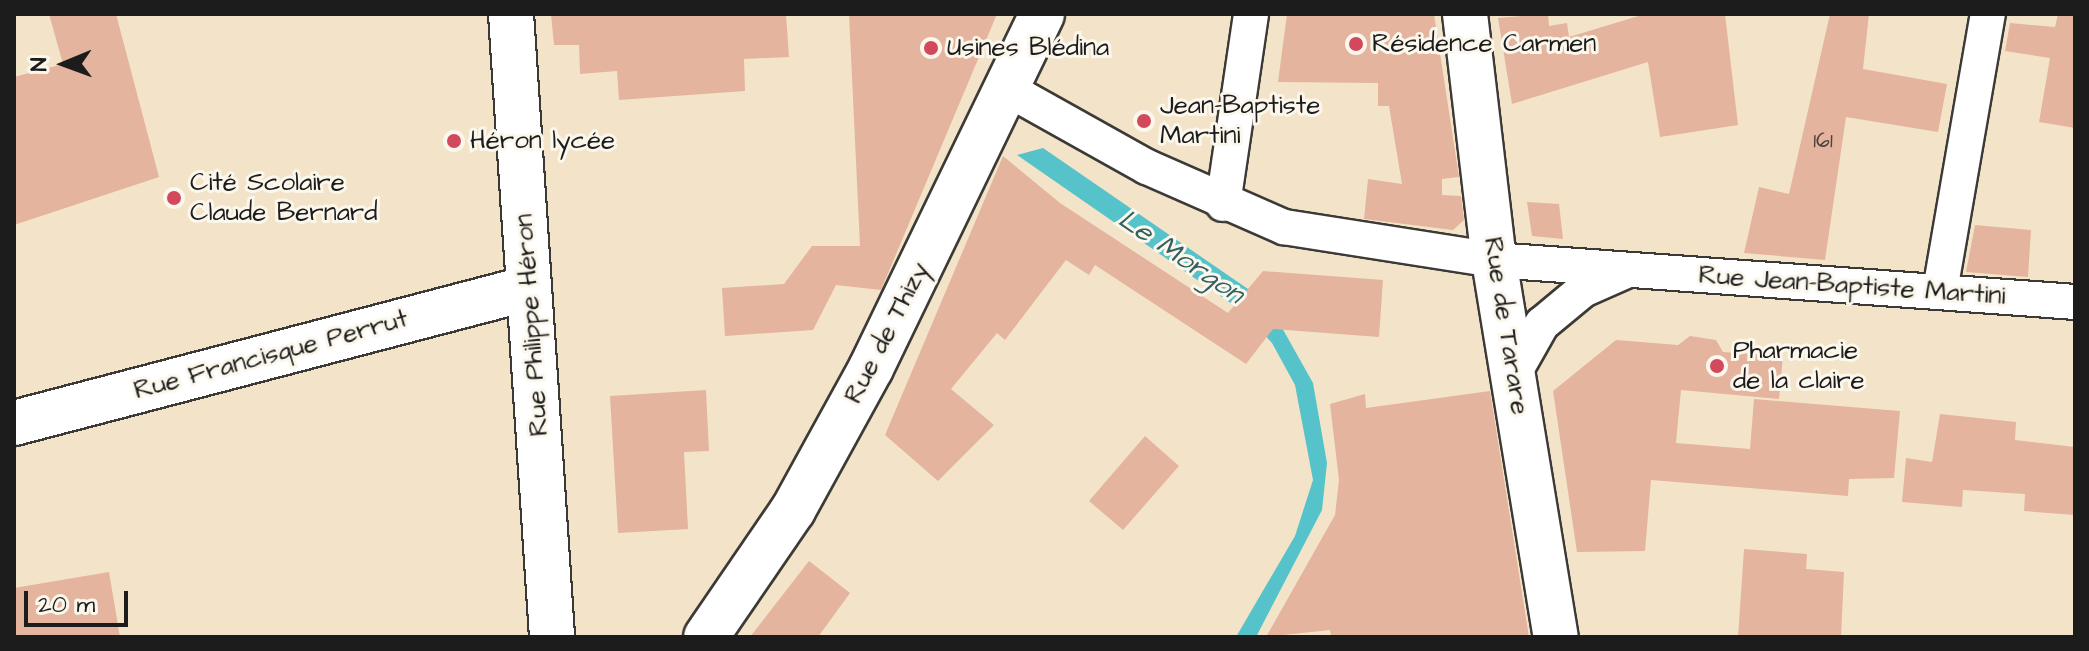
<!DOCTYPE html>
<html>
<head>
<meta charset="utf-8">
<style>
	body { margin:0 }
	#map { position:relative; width:2089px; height:651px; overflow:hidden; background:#f3e4c9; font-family:"Architects Daughter",sans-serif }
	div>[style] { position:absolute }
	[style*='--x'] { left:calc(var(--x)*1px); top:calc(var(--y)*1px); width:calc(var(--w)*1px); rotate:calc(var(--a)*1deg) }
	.water>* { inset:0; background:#55c3c9 }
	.building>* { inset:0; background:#e4b49e }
	.roads { filter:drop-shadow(2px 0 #3c3a36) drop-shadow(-2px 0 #3c3a36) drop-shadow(0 2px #3c3a36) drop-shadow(0 -2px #3c3a36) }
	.street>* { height:34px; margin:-17px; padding:0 17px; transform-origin:17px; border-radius:17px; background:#fff }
	.secondary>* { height:44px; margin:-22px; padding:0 22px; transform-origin:22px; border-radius:22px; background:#fff }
	.dots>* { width:22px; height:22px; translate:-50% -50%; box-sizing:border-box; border:4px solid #fbf7ec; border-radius:50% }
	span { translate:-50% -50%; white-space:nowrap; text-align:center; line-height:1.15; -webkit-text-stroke:6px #fbf7ec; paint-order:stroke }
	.number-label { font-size:22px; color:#4e423c }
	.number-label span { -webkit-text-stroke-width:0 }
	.poi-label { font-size:26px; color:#1c1c1c }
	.left { translate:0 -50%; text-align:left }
	.street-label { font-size:26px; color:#1c1c1c }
	.water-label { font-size:28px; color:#335f61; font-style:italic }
	.frame { position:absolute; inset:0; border:16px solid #1c1c1c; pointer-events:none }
	.north { position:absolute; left:24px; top:24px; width:80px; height:80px; -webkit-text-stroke:6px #fbf7ec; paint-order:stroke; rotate:269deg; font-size:22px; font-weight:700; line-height:32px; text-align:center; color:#1c1c1c }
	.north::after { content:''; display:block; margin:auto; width:28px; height:36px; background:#1c1c1c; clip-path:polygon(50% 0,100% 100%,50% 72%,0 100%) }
	.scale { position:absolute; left:24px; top:591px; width:104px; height:36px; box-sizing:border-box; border:4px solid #1c1c1c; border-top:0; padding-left:10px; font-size:24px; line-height:28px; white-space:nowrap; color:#1c1c1c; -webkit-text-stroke:6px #fbf7ec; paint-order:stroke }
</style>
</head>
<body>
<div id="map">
	<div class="water">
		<div style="clip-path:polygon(1043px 148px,1248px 289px,1281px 326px,1313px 383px,1327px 463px,1322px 510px,1256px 637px,1236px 637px,1295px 536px,1313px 480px,1295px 385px,1272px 343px,1245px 313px,1017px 155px)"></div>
	</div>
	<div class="building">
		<div style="clip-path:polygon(49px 14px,116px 14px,159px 177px,14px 225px,14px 77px,63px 64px)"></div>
		<div style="clip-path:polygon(551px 14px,786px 14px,789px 57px,744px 59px,745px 91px,619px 100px,617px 71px,580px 74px,579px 45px,554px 45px)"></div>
		<div style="clip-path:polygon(849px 14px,997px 14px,881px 290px,836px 285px,813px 330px,725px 336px,722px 288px,784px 284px,812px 246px,860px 246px)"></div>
		<div style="clip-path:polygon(1287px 14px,1434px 14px,1459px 177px,1442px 179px,1442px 195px,1461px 196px,1464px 220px,1453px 230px,1364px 219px,1368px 179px,1402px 184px,1389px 106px,1378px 106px,1378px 83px,1278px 82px)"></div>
		<div style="clip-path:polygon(1548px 14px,1549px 26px,1567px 23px,1569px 37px,1645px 14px,1725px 14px,1738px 125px,1660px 137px,1648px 62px,1512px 104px,1498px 18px)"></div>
		<div style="clip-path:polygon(1830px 14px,1869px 14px,1863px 69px,1947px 84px,1938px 132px,1846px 117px,1825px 260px,1744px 253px,1759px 187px,1789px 194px)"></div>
		<div style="clip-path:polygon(2058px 14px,2075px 14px,2075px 128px,2039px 122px,2050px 58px,2005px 51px,2010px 23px,2055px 27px)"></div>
		<div style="clip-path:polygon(1003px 156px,1060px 203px,1228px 313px,1263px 271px,1383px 280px,1379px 337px,1273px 329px,1246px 364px,1095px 265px,1089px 275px,1066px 260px,1005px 340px,997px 333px,951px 389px,994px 425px,938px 481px,885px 435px)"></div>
		<div style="clip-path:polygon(1527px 202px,1559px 204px,1563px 239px,1532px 236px)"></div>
		<div style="clip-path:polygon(1975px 225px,2031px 230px,2028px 277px,1966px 272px)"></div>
		<div style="clip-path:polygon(1690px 336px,1716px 340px,1723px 352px,1783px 356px,1779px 399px,1681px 390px,1676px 443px,1750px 449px,1754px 399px,1900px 411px,1894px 478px,1849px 479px,1848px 496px,1651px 480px,1645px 551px,1577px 552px,1553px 391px,1616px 340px,1678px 345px)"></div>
		<div style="clip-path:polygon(706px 390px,709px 451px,684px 452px,688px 529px,618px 533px,610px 396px)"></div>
		<div style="clip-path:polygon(1490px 391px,1529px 637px,1331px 637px,1330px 630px,1266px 637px,1335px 515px,1339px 480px,1330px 404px,1365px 394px,1366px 408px)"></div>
		<div style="clip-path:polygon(1940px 414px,2016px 422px,2015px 440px,2075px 447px,2075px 515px,2024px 511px,2025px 494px,1963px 490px,1962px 507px,1902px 502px,1906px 458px,1932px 462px)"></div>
		<div style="clip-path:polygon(1145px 436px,1179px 466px,1123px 530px,1089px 501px)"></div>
		<div style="clip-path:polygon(1744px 549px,1807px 554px,1806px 569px,1844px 572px,1841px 637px,1738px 637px)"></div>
		<div style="clip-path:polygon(809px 561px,850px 593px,818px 637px,750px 637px)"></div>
		<div style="clip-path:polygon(109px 572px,120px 637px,14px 637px,14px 588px)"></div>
	</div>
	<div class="roads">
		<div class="street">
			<div style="--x:1009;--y:90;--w:158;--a:29.2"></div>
			<div style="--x:1147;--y:167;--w:150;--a:23.7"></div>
			<div style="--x:1284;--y:227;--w:213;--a:8.9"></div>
			<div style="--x:1494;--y:260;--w:583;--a:4.13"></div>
			<div style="--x:1223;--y:204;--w:192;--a:-81.6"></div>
			<div style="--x:1940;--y:291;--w:281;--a:-80.2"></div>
			<div style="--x:1513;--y:375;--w:59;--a:-60.4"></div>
			<div style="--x:1542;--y:324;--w:53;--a:-39.7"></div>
			<div style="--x:1583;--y:290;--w:47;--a:-23.8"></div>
		</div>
		<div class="secondary">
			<div style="--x:511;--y:14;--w:624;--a:86.23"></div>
			<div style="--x:1465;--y:14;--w:248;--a:83.3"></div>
			<div style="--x:1494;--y:260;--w:382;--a:80.7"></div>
			<div style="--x:14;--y:423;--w:532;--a:-14.69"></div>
			<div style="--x:706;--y:637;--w:154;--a:-55.6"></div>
			<div style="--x:793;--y:510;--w:162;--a:-61.2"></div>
			<div style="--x:871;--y:368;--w:393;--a:-64.2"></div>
		</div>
	</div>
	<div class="dots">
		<div style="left:1356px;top:44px;background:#d1495b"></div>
		<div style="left:931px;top:48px;background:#d1495b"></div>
		<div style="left:1144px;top:121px;background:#d1495b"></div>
		<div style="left:454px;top:141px;background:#d1495b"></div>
		<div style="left:174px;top:198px;background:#d1495b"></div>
		<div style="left:1717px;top:366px;background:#d1495b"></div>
	</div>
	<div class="number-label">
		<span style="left:1823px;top:141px">161</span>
	</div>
	<div class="poi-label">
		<span class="left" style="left:1372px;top:44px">Résidence Carmen</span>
		<span class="left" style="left:947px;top:48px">Usines Blédina</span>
		<span class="left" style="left:1160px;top:121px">Jean-Baptiste<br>Martini</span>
		<span class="left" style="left:470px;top:141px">Héron lycée</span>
		<span class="left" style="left:190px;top:198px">Cité Scolaire<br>Claude Bernard</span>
		<span class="left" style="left:1733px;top:366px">Pharmacie<br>de la claire</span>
	</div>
	<div class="street-label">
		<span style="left:1852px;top:286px;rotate:4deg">Rue Jean-Baptiste Martini</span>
		<span style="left:532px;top:325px;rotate:-94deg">Rue Philippe Héron</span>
		<span style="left:1506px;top:326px;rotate:81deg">Rue de Tarare</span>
		<span style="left:887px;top:333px;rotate:-63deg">Rue de Thizy</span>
		<span style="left:271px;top:355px;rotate:-15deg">Rue Francisque Perrut</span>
	</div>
	<div class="water-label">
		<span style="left:1181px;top:257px;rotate:34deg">Le Morgon</span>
	</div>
	<div class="frame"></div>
	<div class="north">N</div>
	<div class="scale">20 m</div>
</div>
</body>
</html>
